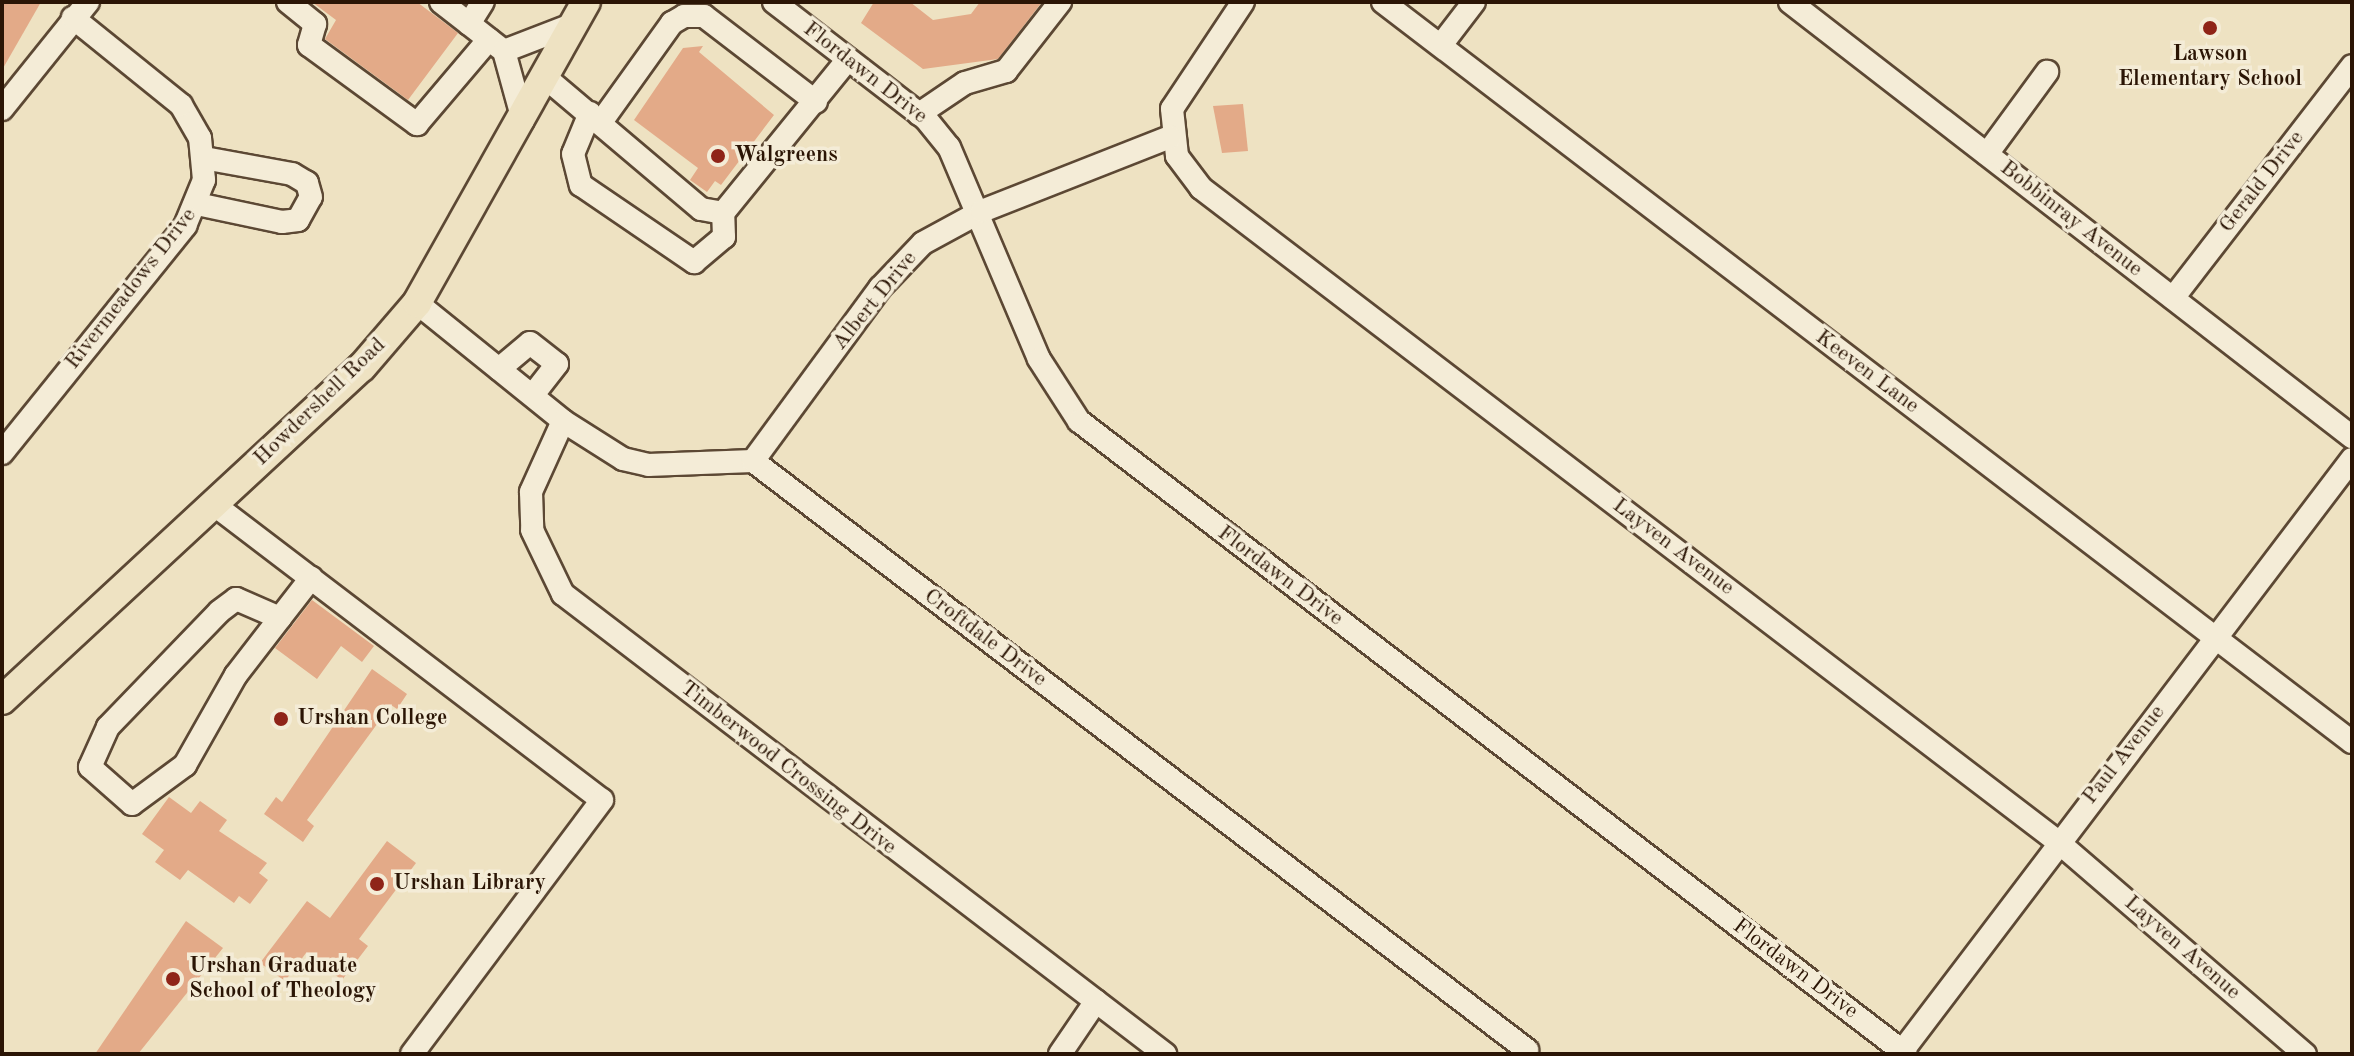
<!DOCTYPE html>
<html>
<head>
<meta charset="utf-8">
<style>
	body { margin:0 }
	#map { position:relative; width:2354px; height:1056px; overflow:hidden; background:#eee2c2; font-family:"Old Standard TT",serif }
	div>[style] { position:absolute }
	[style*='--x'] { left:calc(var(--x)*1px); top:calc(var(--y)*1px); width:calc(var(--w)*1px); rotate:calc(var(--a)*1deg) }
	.building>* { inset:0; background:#e3aa88 }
	.roads { filter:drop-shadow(2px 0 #5c4834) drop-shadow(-2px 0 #5c4834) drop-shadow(0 2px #5c4834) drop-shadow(0 -2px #5c4834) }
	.minor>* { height:22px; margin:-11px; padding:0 11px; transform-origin:11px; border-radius:11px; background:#f4ecd7 }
	.major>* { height:28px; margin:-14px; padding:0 14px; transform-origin:14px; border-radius:14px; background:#eee2c2 }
	.dots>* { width:22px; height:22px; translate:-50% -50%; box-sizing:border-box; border:4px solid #f4ecd7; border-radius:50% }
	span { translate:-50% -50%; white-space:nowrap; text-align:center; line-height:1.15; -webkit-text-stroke:7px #f4ecd7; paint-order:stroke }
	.poi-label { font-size:22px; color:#2b1505; font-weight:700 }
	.left { translate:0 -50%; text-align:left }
	.street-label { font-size:22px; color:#2b1505 }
	.frame { position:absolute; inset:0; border:4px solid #2b1505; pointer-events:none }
</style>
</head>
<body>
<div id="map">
	<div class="building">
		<div style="clip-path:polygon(2px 2px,41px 2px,2px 70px)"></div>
		<div style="clip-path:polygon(312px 2px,417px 2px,458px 33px,408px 100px,325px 39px,336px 20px)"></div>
		<div style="clip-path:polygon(874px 2px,910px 2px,933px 20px,971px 14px,980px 2px,1042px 2px,998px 59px,923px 69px,861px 23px)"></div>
		<div style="clip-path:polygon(703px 46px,699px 52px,774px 115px,721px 185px,715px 181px,707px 192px,690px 180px,698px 168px,634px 120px,683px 48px)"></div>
		<div style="clip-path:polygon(1243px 104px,1248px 151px,1222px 153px,1213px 106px)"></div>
		<div style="clip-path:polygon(312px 600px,374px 646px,362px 662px,341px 646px,317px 679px,275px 648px)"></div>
		<div style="clip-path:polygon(372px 669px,407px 694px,397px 709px,391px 705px,307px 820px,314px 826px,303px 842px,264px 814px,276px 797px,282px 802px)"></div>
		<div style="clip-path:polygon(169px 797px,191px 813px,200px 801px,227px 820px,219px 831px,267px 863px,259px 873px,268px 880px,250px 904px,239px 896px,234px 903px,188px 870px,180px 880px,155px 862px,164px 850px,142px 834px)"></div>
		<div style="clip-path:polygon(387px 841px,416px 863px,359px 939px,368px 946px,342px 980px,306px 953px,285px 981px,260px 963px,307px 901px,330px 918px)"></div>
		<div style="clip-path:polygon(186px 921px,223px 948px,138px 1054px,95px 1054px)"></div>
	</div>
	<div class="roads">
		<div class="minor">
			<div style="--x:288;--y:2;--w:35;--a:39"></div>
			<div style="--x:315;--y:24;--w:22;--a:106"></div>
			<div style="--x:309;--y:45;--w:134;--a:36.2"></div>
			<div style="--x:417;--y:124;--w:111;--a:-49.7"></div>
			<div style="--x:441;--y:2;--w:75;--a:37.9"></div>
			<div style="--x:774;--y:2;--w:192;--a:37.6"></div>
			<div style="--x:926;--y:119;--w:36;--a:51"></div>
			<div style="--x:949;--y:147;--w:230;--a:67"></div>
			<div style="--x:1039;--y:359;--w:74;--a:57.2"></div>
			<div style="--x:1079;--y:421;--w:1041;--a:37.43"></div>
			<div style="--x:1243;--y:2;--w:128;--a:123.6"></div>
			<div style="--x:1172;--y:109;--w:47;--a:83.9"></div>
			<div style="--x:1177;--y:156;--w:40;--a:53"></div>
			<div style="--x:1201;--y:188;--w:1077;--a:37.34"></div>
			<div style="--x:2057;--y:841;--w:327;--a:40.7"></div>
			<div style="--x:1383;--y:2;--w:1219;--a:37.37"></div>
			<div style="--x:1790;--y:2;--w:711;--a:37.74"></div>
			<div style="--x:469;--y:24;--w:26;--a:-58"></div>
			<div style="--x:1441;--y:45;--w:54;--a:-52.5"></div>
			<div style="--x:546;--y:78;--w:203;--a:40.2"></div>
			<div style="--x:701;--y:209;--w:22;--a:10"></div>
			<div style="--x:723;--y:213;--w:198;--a:-50.9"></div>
			<div style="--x:2;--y:109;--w:137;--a:-51.2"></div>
			<div style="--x:590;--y:113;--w:44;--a:112.5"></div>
			<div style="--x:573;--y:154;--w:32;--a:76"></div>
			<div style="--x:581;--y:185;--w:137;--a:34.3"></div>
			<div style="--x:694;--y:262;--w:39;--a:-40"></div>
			<div style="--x:724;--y:237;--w:24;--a:-92"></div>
			<div style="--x:919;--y:114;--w:55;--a:-34"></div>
			<div style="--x:965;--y:83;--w:43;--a:-16.3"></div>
			<div style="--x:1006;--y:71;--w:88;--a:-52"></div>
			<div style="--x:523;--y:120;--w:72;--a:-105.4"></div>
			<div style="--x:504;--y:51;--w:75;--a:-21.1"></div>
			<div style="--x:601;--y:122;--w:122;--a:-54.4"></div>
			<div style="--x:672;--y:23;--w:14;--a:-30"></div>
			<div style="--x:684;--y:16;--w:20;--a:0"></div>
			<div style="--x:704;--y:16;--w:141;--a:37.5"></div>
			<div style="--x:1987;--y:154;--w:102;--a:-53.8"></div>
			<div style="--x:197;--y:204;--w:87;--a:12"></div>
			<div style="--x:282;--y:222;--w:16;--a:-7"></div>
			<div style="--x:298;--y:220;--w:26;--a:-61"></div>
			<div style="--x:311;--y:197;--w:15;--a:-106"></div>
			<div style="--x:307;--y:183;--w:17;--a:-149"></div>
			<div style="--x:292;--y:174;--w:89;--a:-169.7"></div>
			<div style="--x:2173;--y:298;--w:293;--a:-52.3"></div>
			<div style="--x:417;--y:303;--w:188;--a:38.9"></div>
			<div style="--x:563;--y:421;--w:71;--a:32.3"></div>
			<div style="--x:623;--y:459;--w:26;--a:13"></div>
			<div style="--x:648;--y:465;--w:105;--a:-2.2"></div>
			<div style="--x:753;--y:461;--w:973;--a:37.27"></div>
			<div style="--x:499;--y:369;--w:40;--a:-40"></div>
			<div style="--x:530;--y:343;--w:34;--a:38"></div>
			<div style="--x:557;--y:364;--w:39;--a:128"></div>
			<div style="--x:563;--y:421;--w:78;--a:114.3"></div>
			<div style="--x:531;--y:492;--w:38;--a:88"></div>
			<div style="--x:532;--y:530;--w:71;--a:64.2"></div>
			<div style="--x:563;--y:594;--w:758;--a:37.38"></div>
			<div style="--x:2;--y:453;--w:292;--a:-51.1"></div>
			<div style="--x:185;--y:226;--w:50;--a:-67.6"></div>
			<div style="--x:204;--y:180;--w:42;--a:-95.4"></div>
			<div style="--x:200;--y:138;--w:38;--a:-120"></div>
			<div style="--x:181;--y:105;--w:139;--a:-141.1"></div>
			<div style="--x:753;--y:461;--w:215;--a:-53.7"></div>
			<div style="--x:880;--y:288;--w:62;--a:-46.3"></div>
			<div style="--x:923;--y:243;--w:67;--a:-28.5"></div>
			<div style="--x:982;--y:211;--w:202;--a:-21.5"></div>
			<div style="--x:212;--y:503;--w:490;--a:37.3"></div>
			<div style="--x:602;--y:800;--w:317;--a:126.8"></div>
			<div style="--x:280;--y:618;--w:48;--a:-156.6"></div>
			<div style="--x:236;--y:599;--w:21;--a:143"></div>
			<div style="--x:219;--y:612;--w:160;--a:134"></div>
			<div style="--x:108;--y:727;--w:44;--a:114.2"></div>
			<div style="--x:90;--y:767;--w:56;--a:41.4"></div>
			<div style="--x:132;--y:804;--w:66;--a:-36.3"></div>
			<div style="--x:185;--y:765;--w:103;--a:-60.5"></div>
			<div style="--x:236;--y:675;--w:72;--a:-52.3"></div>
			<div style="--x:280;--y:618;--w:51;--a:-52.2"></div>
			<div style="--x:1060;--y:1054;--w:64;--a:-55.8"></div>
			<div style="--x:1900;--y:1054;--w:747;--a:-52.78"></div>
		</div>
		<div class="major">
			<div style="--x:2;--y:700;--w:490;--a:-42.8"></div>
			<div style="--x:362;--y:367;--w:84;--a:-49.3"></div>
			<div style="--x:417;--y:303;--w:345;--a:-60.7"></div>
		</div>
	</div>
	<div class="dots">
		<div style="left:2210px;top:28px;background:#8f2418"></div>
		<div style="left:718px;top:156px;background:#8f2418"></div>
		<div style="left:281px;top:719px;background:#8f2418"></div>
		<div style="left:377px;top:884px;background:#8f2418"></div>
		<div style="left:173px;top:979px;background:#8f2418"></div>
	</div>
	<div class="poi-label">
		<span style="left:2210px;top:67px">Lawson<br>Elementary School</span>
		<span class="left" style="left:734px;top:156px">Walgreens</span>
		<span class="left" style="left:297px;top:719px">Urshan College</span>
		<span class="left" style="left:393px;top:884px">Urshan Library</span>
		<span class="left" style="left:189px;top:979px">Urshan Graduate<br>School of Theology</span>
	</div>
	<div class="street-label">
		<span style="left:865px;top:73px;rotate:38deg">Flordawn Drive</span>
		<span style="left:2262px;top:182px;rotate:-52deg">Gerald Drive</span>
		<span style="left:2071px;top:219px;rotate:38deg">Bobbinray Avenue</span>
		<span style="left:131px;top:289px;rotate:-52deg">Rivermeadows Drive</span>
		<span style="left:875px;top:301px;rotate:-51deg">Albert Drive</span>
		<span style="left:1867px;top:372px;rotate:37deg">Keeven Lane</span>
		<span style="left:320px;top:402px;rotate:-44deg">Howdershell Road</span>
		<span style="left:1673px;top:547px;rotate:37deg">Layven Avenue</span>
		<span style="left:1280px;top:576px;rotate:37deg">Flordawn Drive</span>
		<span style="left:985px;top:638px;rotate:37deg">Croftdale Drive</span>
		<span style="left:2124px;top:755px;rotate:-52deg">Paul Avenue</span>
		<span style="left:788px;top:768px;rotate:38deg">Timberwood Crossing Drive</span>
		<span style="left:2182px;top:948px;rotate:41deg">Layven Avenue</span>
		<span style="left:1795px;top:969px;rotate:37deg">Flordawn Drive</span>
	</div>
	<div class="frame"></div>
</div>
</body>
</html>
